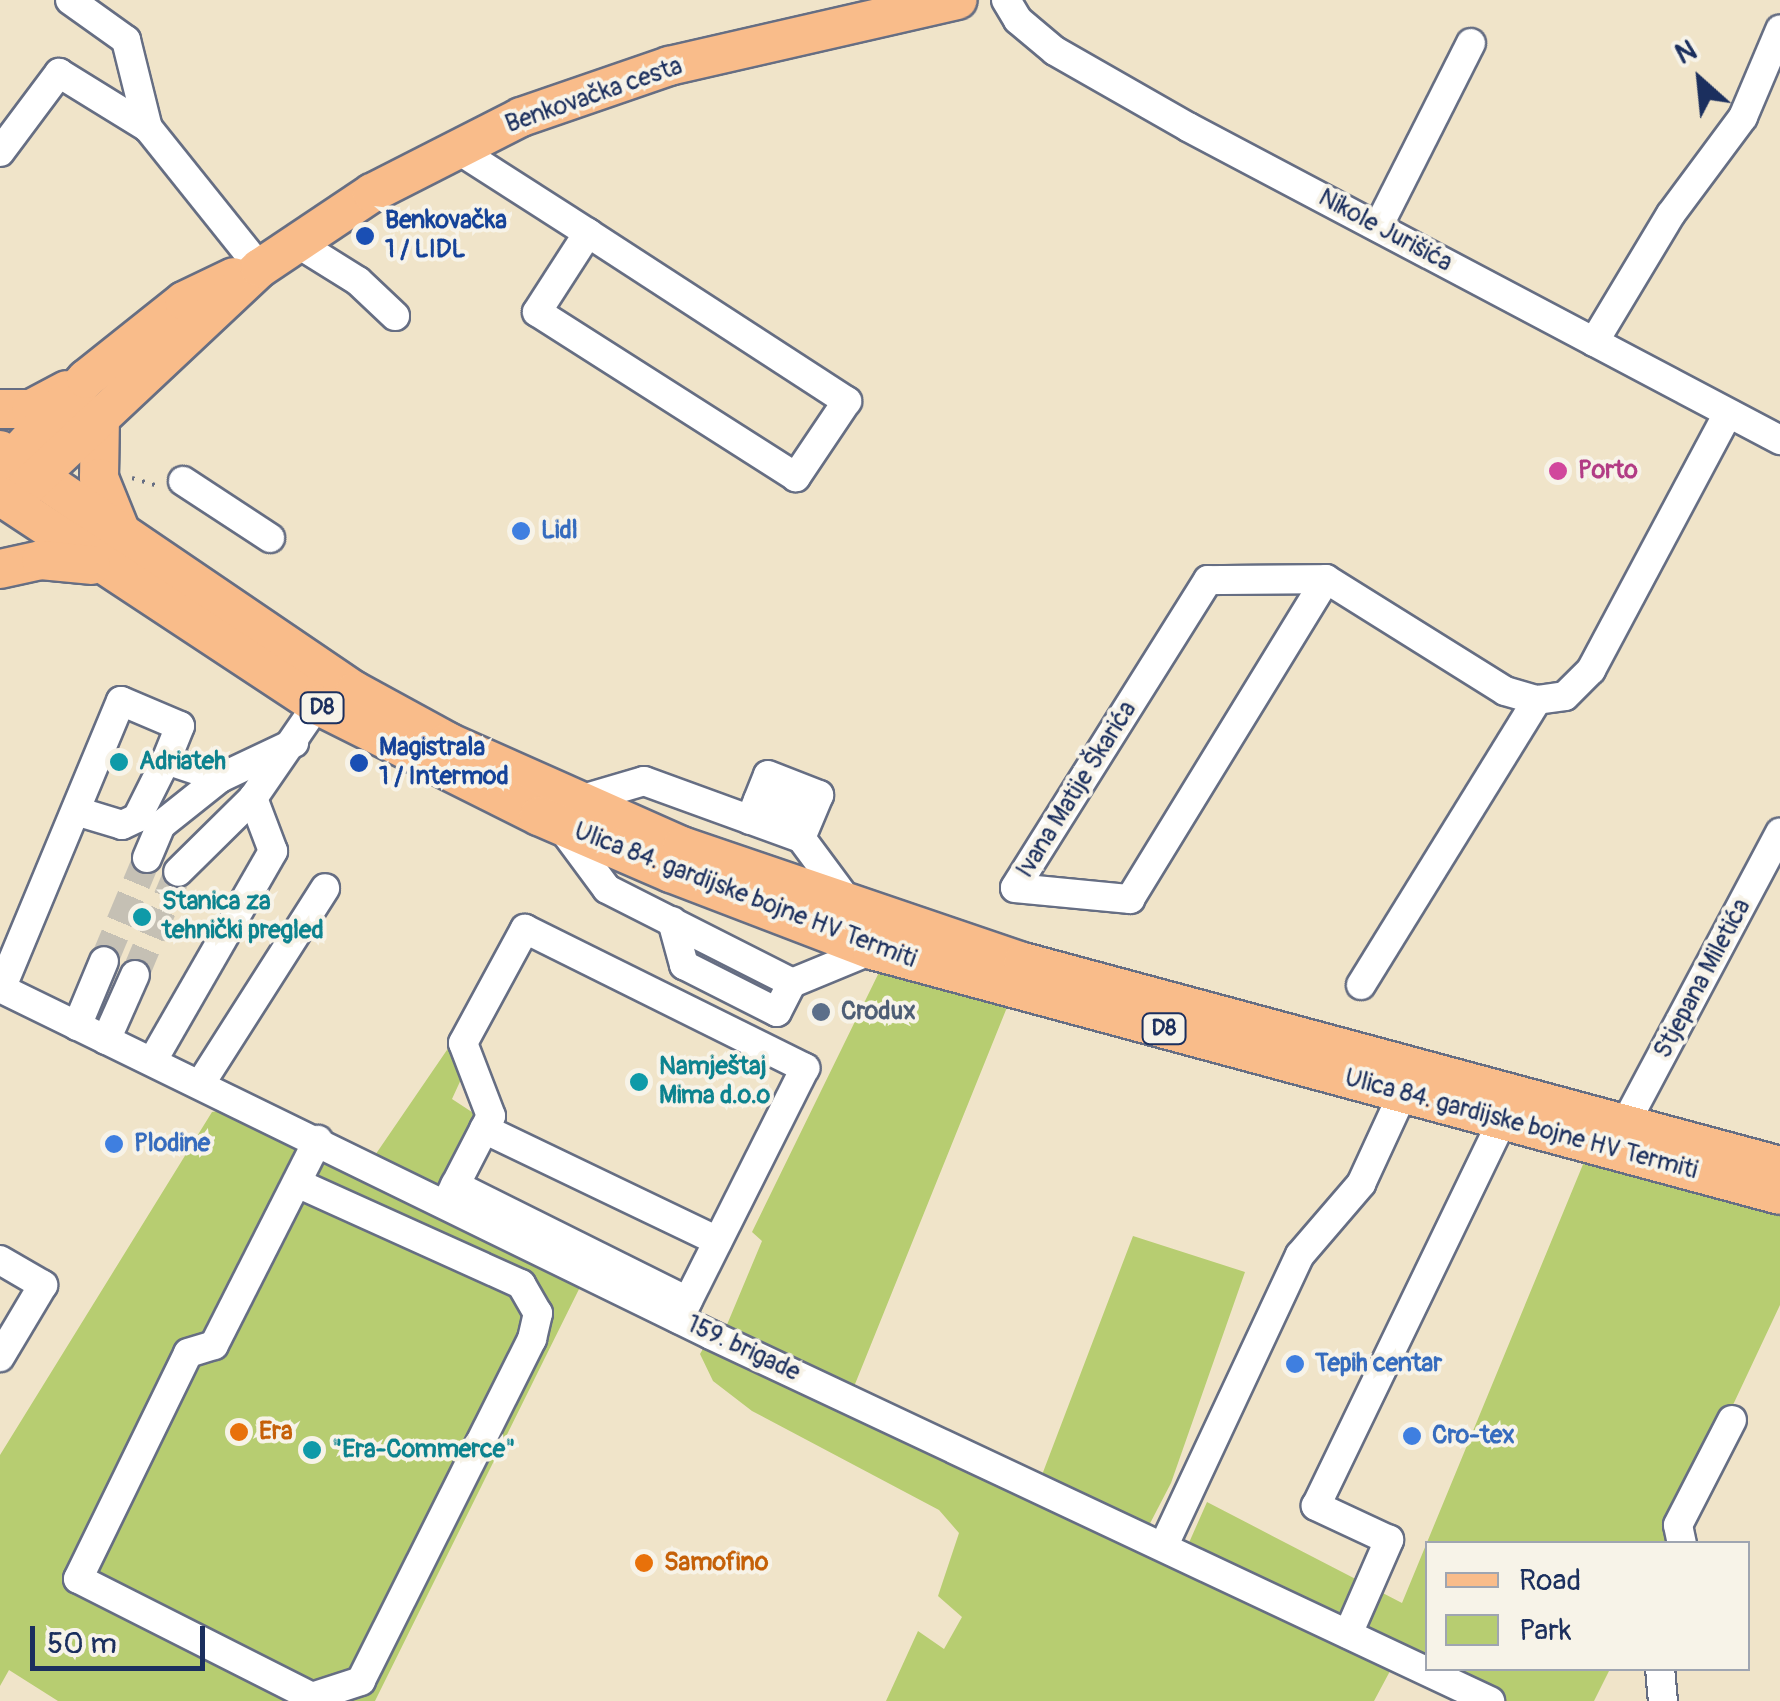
<!DOCTYPE html>
<html>
<head>
<meta charset="utf-8">
<style>
	body { margin:0 }
	#map { position:relative; width:1780px; height:1701px; overflow:hidden; background:#f0e4c9; font-family:Pangolin,sans-serif }
	div>[style] { position:absolute }
	[style*='--x'] { left:calc(var(--x)*1px); top:calc(var(--y)*1px); width:calc(var(--w)*1px); rotate:calc(var(--a)*1deg) }
	.green>* { inset:0; background:#b7cd71 }
	.minor-tunnel>* { height:28px; margin-top:-14px; transform-origin:0; background:repeating-linear-gradient(90deg,#c5c0b4 0 28px,transparent 0 42px) }
	.path>* { height:4px; margin-top:-2px; transform-origin:0; background:repeating-linear-gradient(90deg,#666e83 0 2.5px,transparent 0 10.5px) }
	.roads { filter:drop-shadow(2px 0 #666e83) drop-shadow(-2px 0 #666e83) drop-shadow(0 2px #666e83) drop-shadow(0 -2px #666e83) }
	.minor>* { height:28px; margin:-14px; padding:0 14px; transform-origin:14px; border-radius:14px; background:#fff }
	.major>* { height:38px; margin:-19px; padding:0 19px; transform-origin:19px; border-radius:19px; background:#f9bc8a }
	.dots>* { width:28px; height:28px; translate:-50% -50%; box-sizing:border-box; border:5px solid #f7f3e8; border-radius:50% }
	span { translate:-50% -50%; white-space:nowrap; text-align:center; line-height:1.15; -webkit-text-stroke:8px #f7f3e8; paint-order:stroke }
	.shield-label span { padding:2px 8px; background:#f7f3e8; border:2px solid; border-radius:8px; -webkit-text-stroke-width:0 }
	.shield-label { font-size:22px; color:#1b2f5e; font-weight:700 }
	.street-label { font-size:25px; color:#1b2f5e }
	.transit-label { font-size:25px; color:#164399; font-weight:700 }
	.left { translate:0 -50%; text-align:left }
	.hotel-label { font-size:25px; color:#b23c85; font-weight:700 }
	.shop-label { font-size:25px; color:#366cbe; font-weight:700 }
	.culture-label { font-size:25px; color:#0d838f; font-weight:700 }
	.service-label { font-size:25px; color:#4e5e75; font-weight:700 }
	.food-label { font-size:25px; color:#c56008; font-weight:700 }
	.legend { position:absolute; left:1425px; top:1541px; width:325px; height:130px; box-sizing:border-box; background:#f7f3e8; border:2px solid #9fa5b1; margin:0; padding:12px 18px; list-style:none; font-size:30px; color:#1b2f5e }
	.legend li { display:flex; align-items:center; gap:20px; height:50px }
	.legend b { width:50px; border:2px solid #9fa5b1 }
	.north { position:absolute; left:1650px; top:30px; width:100px; height:100px; -webkit-text-stroke:8px #f7f3e8; paint-order:stroke; rotate:333deg; font-size:28px; font-weight:700; line-height:40px; text-align:center; color:#1b2f5e }
	.north::after { content:''; display:block; margin:auto; width:35px; height:45px; background:#1b2f5e; clip-path:polygon(50% 0,100% 100%,50% 72%,0 100%) }
	.scale { position:absolute; left:30px; top:1626px; width:175px; height:45px; box-sizing:border-box; border:5px solid #1b2f5e; border-top:0; padding-left:12px; font-size:30px; line-height:35px; white-space:nowrap; color:#1b2f5e; -webkit-text-stroke:8px #f7f3e8; paint-order:stroke }
</style>
</head>
<body>
<div id="map">
	<div class="green">
		<div style="clip-path:polygon(888px 954px,1014px 990px,849px 1399px,1037px 1488px,1133px 1236px,1245px 1272px,1171px 1483px,1144px 1535px,1184px 1554px,1207px 1502px,1402px 1603px,1591px 1145px,1780px 1195px,1780px 1305px,1668px 1543px,1428px 1544px,1428px 1668px,1610px 1669px,1594px 1701px,1490px 1701px,1397px 1658px,1374px 1701px,886px 1701px,918px 1631px,944px 1649px,962px 1617px,938px 1596px,959px 1533px,939px 1510px,752px 1411px,713px 1381px,700px 1354px,711px 1335px,721px 1339px,762px 1241px,752px 1232px)"></div>
		<div style="clip-path:polygon(449px 1047px,463px 1075px,452px 1099px,481px 1118px,438px 1199px,587px 1273px,375px 1701px,58px 1701px,9px 1670px,0 1686px,0 1455px,212px 1112px,250px 1106px,369px 1164px)"></div>
	</div>
	<div class="minor-tunnel">
		<div style="--x:104;--y:961;--w:112;--a:-67.3"></div>
		<div style="--x:135;--y:975;--w:112;--a:-67.3"></div>
	</div>
	<div class="path">
		<div style="--x:132;--y:478;--w:30;--a:17"></div>
	</div>
	<div class="roads">
		<div class="minor">
			<div style="--x:70;--y:0;--w:69;--a:35.5"></div>
			<div style="--x:126;--y:40;--w:91;--a:76"></div>
			<div style="--x:1006;--y:0;--w:23;--a:59"></div>
			<div style="--x:1018;--y:20;--w:48;--a:40"></div>
			<div style="--x:1055;--y:51;--w:153;--a:29.7"></div>
			<div style="--x:1188;--y:127;--w:670;--a:27.87"></div>
			<div style="--x:457;--y:149;--w:156;--a:32.7"></div>
			<div style="--x:588;--y:233;--w:309;--a:33"></div>
			<div style="--x:847;--y:401;--w:92;--a:123.9"></div>
			<div style="--x:796;--y:477;--w:307;--a:-147.5"></div>
			<div style="--x:537;--y:312;--w:94;--a:-57.2"></div>
			<div style="--x:0;--y:152;--w:99;--a:-53.2"></div>
			<div style="--x:59;--y:73;--w:105;--a:31.7"></div>
			<div style="--x:148;--y:128;--w:179;--a:51.3"></div>
			<div style="--x:1378;--y:227;--w:206;--a:-63.2"></div>
			<div style="--x:297;--y:243;--w:72;--a:31.9"></div>
			<div style="--x:358;--y:281;--w:51;--a:43.4"></div>
			<div style="--x:1594;--y:342;--w:149;--a:-59"></div>
			<div style="--x:1671;--y:214;--w:121;--a:-53.4"></div>
			<div style="--x:1743;--y:117;--w:95;--a:-67"></div>
			<div style="--x:183;--y:481;--w:104;--a:33.2"></div>
			<div style="--x:1326;--y:579;--w:118;--a:179.5"></div>
			<div style="--x:1208;--y:580;--w:363;--a:122.1"></div>
			<div style="--x:1015;--y:888;--w:116;--a:5.5"></div>
			<div style="--x:1130;--y:899;--w:375;--a:-58.5"></div>
			<div style="--x:1326;--y:579;--w:211;--a:32"></div>
			<div style="--x:1505;--y:691;--w:33;--a:16"></div>
			<div style="--x:1537;--y:700;--w:28;--a:-8"></div>
			<div style="--x:1565;--y:696;--w:37;--a:-45"></div>
			<div style="--x:1591;--y:670;--w:289;--a:-61.9"></div>
			<div style="--x:253;--y:798;--w:113;--a:-55.5"></div>
			<div style="--x:758;--y:800;--w:54;--a:17.1"></div>
			<div style="--x:576;--y:801;--w:71;--a:-16.4"></div>
			<div style="--x:644;--y:781;--w:167;--a:20"></div>
			<div style="--x:801;--y:838;--w:86;--a:53.5"></div>
			<div style="--x:76;--y:811;--w:48;--a:16.9"></div>
			<div style="--x:122;--y:825;--w:17;--a:-25"></div>
			<div style="--x:137;--y:818;--w:65;--a:-63.4"></div>
			<div style="--x:750;--y:820;--w:48;--a:-68.2"></div>
			<div style="--x:768;--y:775;--w:55;--a:21.4"></div>
			<div style="--x:819;--y:795;--w:47;--a:112.7"></div>
			<div style="--x:561;--y:827;--w:77;--a:53.4"></div>
			<div style="--x:607;--y:889;--w:208;--a:26.9"></div>
			<div style="--x:792;--y:983;--w:87;--a:-22.4"></div>
			<div style="--x:147;--y:858;--w:36;--a:-67"></div>
			<div style="--x:161;--y:825;--w:75;--a:-38.5"></div>
			<div style="--x:672;--y:921;--w:46;--a:74.7"></div>
			<div style="--x:684;--y:965;--w:104;--a:26.8"></div>
			<div style="--x:777;--y:1012;--w:33;--a:-63"></div>
			<div style="--x:1361;--y:985;--w:335;--a:-58.3"></div>
			<div style="--x:0;--y:988;--w:791;--a:26.01"></div>
			<div style="--x:711;--y:1335;--w:861;--a:25.17"></div>
			<div style="--x:1;--y:989;--w:312;--a:-67.4"></div>
			<div style="--x:121;--y:701;--w:64;--a:23"></div>
			<div style="--x:180;--y:726;--w:37;--a:112"></div>
			<div style="--x:166;--y:760;--w:57;--a:18.4"></div>
			<div style="--x:220;--y:778;--w:82;--a:-25.3"></div>
			<div style="--x:77;--y:1026;--w:70;--a:-67.4"></div>
			<div style="--x:106;--y:1040;--w:71;--a:-66"></div>
			<div style="--x:153;--y:1060;--w:241;--a:-60.1"></div>
			<div style="--x:273;--y:851;--w:57;--a:-110.7"></div>
			<div style="--x:253;--y:798;--w:105;--a:135.4"></div>
			<div style="--x:201;--y:1083;--w:231;--a:-57.5"></div>
			<div style="--x:1625;--y:1124;--w:330;--a:-62"></div>
			<div style="--x:484;--y:1129;--w:259;--a:25.6"></div>
			<div style="--x:297;--y:1183;--w:246;--a:24.3"></div>
			<div style="--x:521;--y:1284;--w:34;--a:60"></div>
			<div style="--x:538;--y:1313;--w:27;--a:103"></div>
			<div style="--x:532;--y:1339;--w:382;--a:116.6"></div>
			<div style="--x:361;--y:1681;--w:52;--a:161.9"></div>
			<div style="--x:312;--y:1697;--w:262;--a:-153.2"></div>
			<div style="--x:78;--y:1579;--w:251;--a:-64"></div>
			<div style="--x:188;--y:1353;--w:27;--a:-17"></div>
			<div style="--x:214;--y:1345;--w:230;--a:-63.1"></div>
			<div style="--x:455;--y:1185;--w:260;--a:26.5"></div>
			<div style="--x:446;--y:1203;--w:98;--a:-62.7"></div>
			<div style="--x:491;--y:1116;--w:78;--a:-111"></div>
			<div style="--x:463;--y:1043;--w:130;--a:-61.5"></div>
			<div style="--x:525;--y:929;--w:313;--a:26.4"></div>
			<div style="--x:805;--y:1068;--w:281;--a:116.7"></div>
			<div style="--x:0;--y:1260;--w:50;--a:30.2"></div>
			<div style="--x:43;--y:1285;--w:84;--a:120.8"></div>
			<div style="--x:1682;--y:1544;--w:19;--a:-102"></div>
			<div style="--x:1678;--y:1525;--w:118;--a:-62.8"></div>
			<div style="--x:1164;--y:1545;--w:320;--a:-64.9"></div>
			<div style="--x:1300;--y:1255;--w:94;--a:-49.3"></div>
			<div style="--x:1361;--y:1184;--w:100;--a:-65.2"></div>
			<div style="--x:1348;--y:1634;--w:103;--a:-66.4"></div>
			<div style="--x:1389;--y:1540;--w:81;--a:-155"></div>
			<div style="--x:1316;--y:1506;--w:428;--a:-64.2"></div>
			<div style="--x:1660;--y:1668;--w:33;--a:85"></div>
		</div>
		<div class="major">
			<div style="--x:0;--y:409;--w:31;--a:0"></div>
			<div style="--x:31;--y:409;--w:40;--a:-28"></div>
			<div style="--x:100;--y:415;--w:63;--a:90.9"></div>
			<div style="--x:99;--y:478;--w:64;--a:67.9"></div>
			<div style="--x:0;--y:450;--w:429;--a:34.2"></div>
			<div style="--x:355;--y:691;--w:106;--a:28.7"></div>
			<div style="--x:448;--y:742;--w:256;--a:24"></div>
			<div style="--x:682;--y:846;--w:360;--a:18.8"></div>
			<div style="--x:1023;--y:962;--w:784;--a:15.08"></div>
			<div style="--x:0;--y:472;--w:127;--a:-47.2"></div>
			<div style="--x:86;--y:379;--w:125;--a:-38.5"></div>
			<div style="--x:184;--y:301;--w:55;--a:-25.6"></div>
			<div style="--x:18;--y:495;--w:332;--a:-43.2"></div>
			<div style="--x:260;--y:268;--w:135;--a:-33.8"></div>
			<div style="--x:372;--y:193;--w:167;--a:-27"></div>
			<div style="--x:521;--y:117;--w:157;--a:-19"></div>
			<div style="--x:669;--y:66;--w:296;--a:-12.9"></div>
			<div style="--x:0;--y:496;--w:380;--a:33.4"></div>
			<div style="--x:317;--y:705;--w:248;--a:26.6"></div>
			<div style="--x:539;--y:816;--w:144;--a:23.4"></div>
			<div style="--x:671;--y:873;--w:215;--a:21"></div>
			<div style="--x:872;--y:950;--w:940;--a:15.1"></div>
			<div style="--x:0;--y:569;--w:42;--a:-12.4"></div>
			<div style="--x:41;--y:560;--w:50;--a:5.7"></div>
		</div>
	</div>
	<div class="dots">
		<div style="left:365px;top:236px;background:#1a4fb4"></div>
		<div style="left:1558px;top:471px;background:#d1479c"></div>
		<div style="left:521px;top:531px;background:#3f7fe0"></div>
		<div style="left:119px;top:762px;background:#0f9aa8"></div>
		<div style="left:359px;top:763px;background:#1a4fb4"></div>
		<div style="left:142px;top:917px;background:#0f9aa8"></div>
		<div style="left:821px;top:1012px;background:#5c6f8a"></div>
		<div style="left:639px;top:1082px;background:#0f9aa8"></div>
		<div style="left:114px;top:1144px;background:#3f7fe0"></div>
		<div style="left:1295px;top:1364px;background:#3f7fe0"></div>
		<div style="left:239px;top:1432px;background:#e8710a"></div>
		<div style="left:1412px;top:1436px;background:#3f7fe0"></div>
		<div style="left:312px;top:1450px;background:#0f9aa8"></div>
		<div style="left:644px;top:1563px;background:#e8710a"></div>
	</div>
	<div class="shield-label">
		<span style="left:322px;top:708px">D8</span>
		<span style="left:1164px;top:1029px">D8</span>
	</div>
	<div class="street-label">
		<span style="left:594px;top:96px;rotate:-19deg">Benkovačka cesta</span>
		<span style="left:1385px;top:231px;rotate:28deg">Nikole Jurišića</span>
		<span style="left:1077px;top:790px;rotate:-58deg">Ivana Matije Škarića</span>
		<span style="left:745px;top:896px;rotate:21deg">Ulica 84. gardijske bojne HV Termiti</span>
		<span style="left:1703px;top:979px;rotate:-62deg">Stjepana Miletića</span>
		<span style="left:1521px;top:1125px;rotate:15deg">Ulica 84. gardijske bojne HV Termiti</span>
		<span style="left:743px;top:1349px;rotate:25deg">159. brigade</span>
	</div>
	<div class="transit-label">
		<span class="left" style="left:385px;top:236px">Benkovačka<br>1 / LIDL</span>
		<span class="left" style="left:379px;top:763px">Magistrala<br>1 / Intermod</span>
	</div>
	<div class="hotel-label">
		<span class="left" style="left:1578px;top:471px">Porto</span>
	</div>
	<div class="shop-label">
		<span class="left" style="left:541px;top:531px">Lidl</span>
		<span class="left" style="left:134px;top:1144px">Plodine</span>
		<span class="left" style="left:1315px;top:1364px">Tepih centar</span>
		<span class="left" style="left:1432px;top:1436px">Cro-tex</span>
	</div>
	<div class="culture-label">
		<span class="left" style="left:139px;top:762px">Adriateh</span>
		<span class="left" style="left:162px;top:917px">Stanica za<br>tehnički pregled</span>
		<span class="left" style="left:659px;top:1082px">Namještaj<br>Mima d.o.o</span>
		<span class="left" style="left:332px;top:1450px">"Era-Commerce"</span>
	</div>
	<div class="service-label">
		<span class="left" style="left:841px;top:1012px">Crodux</span>
	</div>
	<div class="food-label">
		<span class="left" style="left:259px;top:1432px">Era</span>
		<span class="left" style="left:664px;top:1563px">Samofino</span>
	</div>
	<ul class="legend">
	<li><b style="height:12px;background:#f9bc8a"></b>Road</li>
	<li><b style="height:28px;background:#b7cd71"></b>Park</li>
	</ul>
	<div class="north">N</div>
	<div class="scale">50 m</div>
</div>
</body>
</html>
